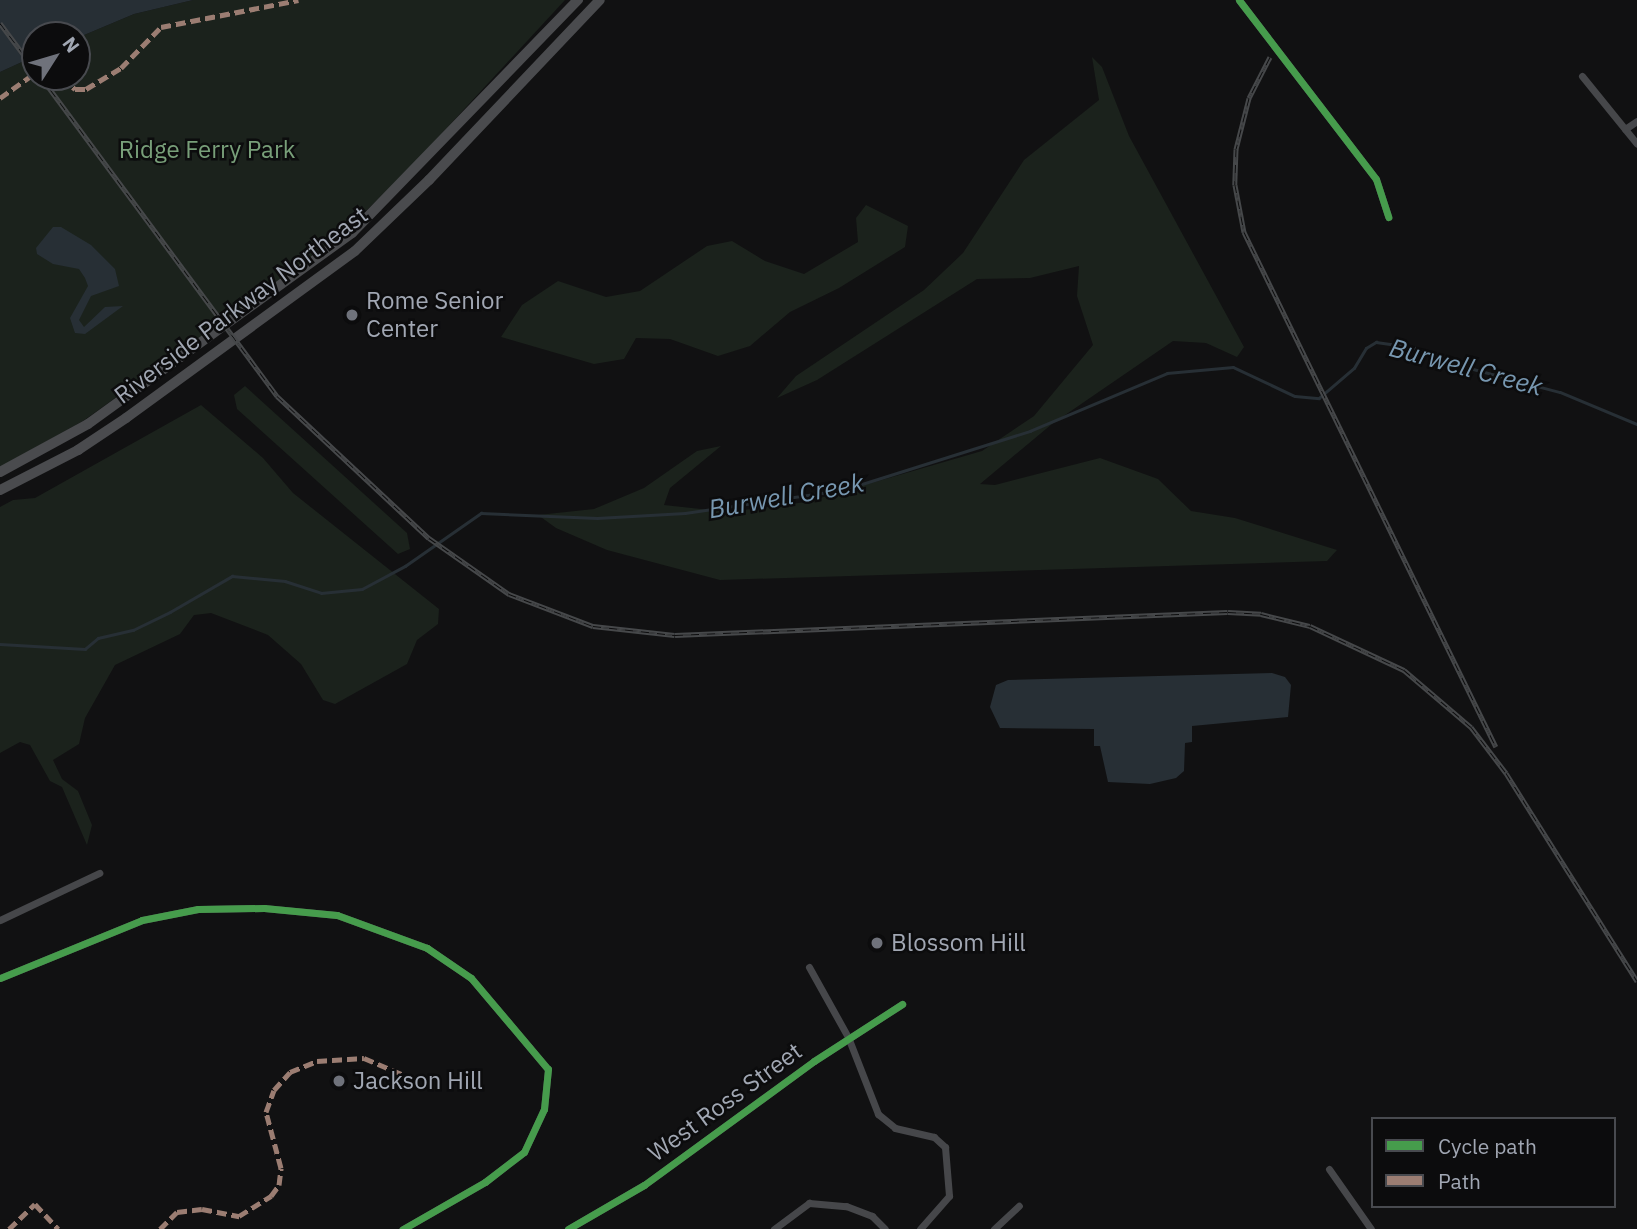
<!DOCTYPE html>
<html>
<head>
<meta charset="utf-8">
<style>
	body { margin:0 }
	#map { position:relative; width:1637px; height:1229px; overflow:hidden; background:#111112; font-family:"IBM Plex Sans",sans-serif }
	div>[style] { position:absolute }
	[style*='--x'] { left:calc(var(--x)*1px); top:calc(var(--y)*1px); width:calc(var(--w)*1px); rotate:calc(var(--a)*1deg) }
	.green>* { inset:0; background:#1b221c }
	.water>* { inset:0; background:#272f35 }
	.stream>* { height:2.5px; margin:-1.25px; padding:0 1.25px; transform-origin:1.25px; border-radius:1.25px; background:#272f35 }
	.street>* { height:7px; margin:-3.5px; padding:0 3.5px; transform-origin:3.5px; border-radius:3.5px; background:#46474a }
	.secondary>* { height:10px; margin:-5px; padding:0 5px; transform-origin:5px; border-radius:5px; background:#4a4b4e }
	.rail>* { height:5px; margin-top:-2.5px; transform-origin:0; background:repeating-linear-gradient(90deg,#0c0c0d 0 8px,#46484a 0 16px); box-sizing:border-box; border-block:2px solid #46484a }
	.quiet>* { height:5px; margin-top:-2.5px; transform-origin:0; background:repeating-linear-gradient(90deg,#9b7d72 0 10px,transparent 0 15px) }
	.cycleway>* { height:7px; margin:-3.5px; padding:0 3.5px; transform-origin:3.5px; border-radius:3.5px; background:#469c4c }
	.dots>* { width:19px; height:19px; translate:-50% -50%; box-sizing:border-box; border:4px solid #0c0c0d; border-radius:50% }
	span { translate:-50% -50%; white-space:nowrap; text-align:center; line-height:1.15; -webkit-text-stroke:5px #0c0c0d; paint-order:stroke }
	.park-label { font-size:24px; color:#789f79 }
	.poi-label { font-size:24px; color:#a1a7b3 }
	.left { translate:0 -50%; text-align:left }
	.street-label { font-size:24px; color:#a1a7b3 }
	.water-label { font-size:26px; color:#7797b0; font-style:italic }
	.legend { position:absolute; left:1371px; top:1117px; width:245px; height:91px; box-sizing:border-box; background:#0c0c0d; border:2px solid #484a4f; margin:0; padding:9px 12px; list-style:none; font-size:21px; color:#a1a7b3 }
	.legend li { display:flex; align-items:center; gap:14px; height:35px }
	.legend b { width:35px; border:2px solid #484a4f }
	.north { position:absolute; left:21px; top:21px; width:70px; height:70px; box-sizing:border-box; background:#0c0c0d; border:2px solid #484a4f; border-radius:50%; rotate:53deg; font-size:19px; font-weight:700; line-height:28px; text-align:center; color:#a1a7b3 }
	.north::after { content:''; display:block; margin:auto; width:24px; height:32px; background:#6f727b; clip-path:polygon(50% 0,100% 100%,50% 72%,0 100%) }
</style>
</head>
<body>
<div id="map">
	<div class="green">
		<div style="clip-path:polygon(193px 0,565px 0,409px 169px,339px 237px,83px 421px,0 467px,0 72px,35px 56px,35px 77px,77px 77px,77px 38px,134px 14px)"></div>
		<div style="clip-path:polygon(1092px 57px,1102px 67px,1129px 136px,1244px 347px,1237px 357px,1206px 343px,1173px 341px,1052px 424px,980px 484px,995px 485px,1100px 458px,1158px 479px,1191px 511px,1235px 518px,1337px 550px,1327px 561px,720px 580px,607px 550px,556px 528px,538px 515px,594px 509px,644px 488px,697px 451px,721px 446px,670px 488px,664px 505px,728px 512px,806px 502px,982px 451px,1034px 416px,1093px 345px,1077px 296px,1079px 266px,1030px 278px,977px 279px,817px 380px,777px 398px,796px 376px,924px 290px,963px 253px,1024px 160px,1099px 100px)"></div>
		<div style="clip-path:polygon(866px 205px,908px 226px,905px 247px,839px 288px,790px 312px,750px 346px,718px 356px,670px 339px,636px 338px,624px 359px,594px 364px,501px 337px,522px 305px,558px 281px,606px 297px,640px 291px,707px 246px,732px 241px,765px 261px,804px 274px,858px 242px,856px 218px)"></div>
		<div style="clip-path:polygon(245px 386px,407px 533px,410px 549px,398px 554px,237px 409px,234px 395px)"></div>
		<div style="clip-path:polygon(201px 405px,263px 458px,293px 493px,439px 609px,438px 624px,417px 640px,407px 664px,335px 704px,323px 700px,301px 664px,268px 635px,211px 613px,194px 615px,180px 634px,115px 665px,85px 718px,79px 744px,53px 760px,62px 779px,78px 791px,92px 825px,87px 845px,62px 787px,50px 781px,30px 745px,20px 742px,0 753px,0 507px,13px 500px,35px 498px)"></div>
	</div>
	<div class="water">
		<div style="clip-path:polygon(0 0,193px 0,134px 14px,77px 38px,35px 35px,35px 56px,0 72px)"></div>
		<div style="clip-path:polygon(53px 227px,61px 227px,91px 245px,115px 269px,119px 286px,91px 296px,79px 320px,84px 327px,105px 307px,123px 306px,85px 334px,75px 333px,70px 318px,88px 286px,85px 278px,79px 269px,53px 264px,37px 254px,36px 248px)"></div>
		<div style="clip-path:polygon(1272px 673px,1285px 677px,1291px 685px,1288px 717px,1192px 726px,1192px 742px,1185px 743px,1184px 771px,1176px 778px,1150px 784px,1108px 782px,1100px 746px,1094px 746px,1094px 729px,1000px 728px,990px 707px,996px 685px,1008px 680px)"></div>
	</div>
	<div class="stream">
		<div style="--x:0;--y:644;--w:85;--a:3.4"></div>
		<div style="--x:85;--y:649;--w:17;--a:-40"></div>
		<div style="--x:98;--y:638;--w:36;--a:-13"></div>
		<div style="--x:133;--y:630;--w:41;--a:-25.9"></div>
		<div style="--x:170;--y:612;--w:72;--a:-30.1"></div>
		<div style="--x:232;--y:576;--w:53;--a:5.4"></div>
		<div style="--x:285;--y:581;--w:38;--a:18"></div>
		<div style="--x:321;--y:593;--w:41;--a:-5.6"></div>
		<div style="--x:362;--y:589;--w:49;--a:-28.1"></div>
		<div style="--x:405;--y:566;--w:93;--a:-34.9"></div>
		<div style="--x:481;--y:513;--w:116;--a:2.5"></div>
		<div style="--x:597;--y:518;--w:88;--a:-3.3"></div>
		<div style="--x:685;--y:513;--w:160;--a:-8.3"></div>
		<div style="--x:843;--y:490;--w:196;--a:-17.5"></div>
		<div style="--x:1030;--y:431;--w:149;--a:-22.9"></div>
		<div style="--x:1167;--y:373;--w:66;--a:-5.2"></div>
		<div style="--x:1233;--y:367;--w:68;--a:25.1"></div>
		<div style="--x:1295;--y:396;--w:24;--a:5"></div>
		<div style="--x:1319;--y:398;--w:46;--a:-40.6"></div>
		<div style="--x:1354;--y:368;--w:23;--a:-59"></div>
		<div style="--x:1366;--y:348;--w:12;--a:-31"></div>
		<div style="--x:1376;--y:342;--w:37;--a:8"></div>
		<div style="--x:1413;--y:347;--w:53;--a:21.2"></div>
		<div style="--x:1462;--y:366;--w:101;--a:14.9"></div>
		<div style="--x:1560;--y:392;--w:83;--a:22.6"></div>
	</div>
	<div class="street">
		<div style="--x:1239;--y:0;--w:225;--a:52.6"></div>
		<div style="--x:1376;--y:179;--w:40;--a:72"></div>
		<div style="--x:1582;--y:76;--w:87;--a:51"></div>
		<div style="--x:1625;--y:129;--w:14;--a:-34"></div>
		<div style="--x:0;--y:920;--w:110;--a:-25.4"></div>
		<div style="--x:809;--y:967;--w:80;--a:60.9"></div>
		<div style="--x:848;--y:1037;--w:83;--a:68.7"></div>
		<div style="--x:878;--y:1114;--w:22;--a:39"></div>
		<div style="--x:895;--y:1128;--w:40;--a:13"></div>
		<div style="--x:934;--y:1137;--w:15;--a:42"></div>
		<div style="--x:945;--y:1147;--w:49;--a:85.3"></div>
		<div style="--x:949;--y:1196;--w:44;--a:131.3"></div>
		<div style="--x:0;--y:978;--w:153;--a:-22.2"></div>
		<div style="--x:142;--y:920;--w:57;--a:-11.1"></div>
		<div style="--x:198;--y:909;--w:66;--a:-0.9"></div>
		<div style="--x:264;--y:908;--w:73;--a:5.5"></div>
		<div style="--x:337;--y:915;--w:96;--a:20.1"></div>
		<div style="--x:427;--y:948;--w:53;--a:34.3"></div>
		<div style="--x:471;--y:978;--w:119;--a:49.8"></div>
		<div style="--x:548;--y:1069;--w:40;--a:95.7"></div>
		<div style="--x:544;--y:1109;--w:47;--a:114.9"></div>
		<div style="--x:524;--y:1152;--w:49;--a:142.4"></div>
		<div style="--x:485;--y:1182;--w:95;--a:150.2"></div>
		<div style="--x:1329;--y:1169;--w:73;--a:55"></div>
		<div style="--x:568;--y:1229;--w:88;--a:-30.1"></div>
		<div style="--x:644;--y:1185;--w:210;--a:-36.1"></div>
		<div style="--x:814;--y:1061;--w:105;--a:-32.9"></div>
		<div style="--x:774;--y:1229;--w:44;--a:-36.6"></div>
		<div style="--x:809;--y:1203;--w:37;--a:5"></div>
		<div style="--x:846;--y:1206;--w:28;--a:21"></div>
		<div style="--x:872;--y:1216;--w:18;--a:45"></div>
		<div style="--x:994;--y:1229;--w:34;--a:-43"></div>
	</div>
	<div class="secondary">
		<div style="--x:0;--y:472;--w:100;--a:-28.6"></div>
		<div style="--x:88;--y:424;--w:326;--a:-35.9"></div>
		<div style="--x:352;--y:233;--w:325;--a:-45.9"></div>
		<div style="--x:0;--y:490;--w:88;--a:-27.1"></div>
		<div style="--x:78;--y:450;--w:58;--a:-33.7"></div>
		<div style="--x:126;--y:418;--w:283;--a:-36.1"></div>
		<div style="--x:355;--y:251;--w:103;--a:-43.8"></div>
		<div style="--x:429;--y:180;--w:248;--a:-46.5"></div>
	</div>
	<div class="rail">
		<div style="--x:0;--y:23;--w:59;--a:53.3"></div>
		<div style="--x:1270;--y:57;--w:46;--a:117.1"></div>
		<div style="--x:1249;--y:98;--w:53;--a:104.3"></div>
		<div style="--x:1236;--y:149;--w:36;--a:92"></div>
		<div style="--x:1235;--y:185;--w:48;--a:79.2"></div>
		<div style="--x:1244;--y:232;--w:573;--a:63.93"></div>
		<div style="--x:41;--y:77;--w:397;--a:53.5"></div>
		<div style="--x:277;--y:396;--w:208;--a:43.1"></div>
		<div style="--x:429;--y:538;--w:98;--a:35"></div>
		<div style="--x:509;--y:594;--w:90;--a:20.9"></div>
		<div style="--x:593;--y:626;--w:82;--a:6.3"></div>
		<div style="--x:675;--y:635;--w:553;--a:-2.38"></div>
		<div style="--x:1228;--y:612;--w:33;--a:3"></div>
		<div style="--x:1261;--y:614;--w:50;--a:13.8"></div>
		<div style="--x:1310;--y:626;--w:104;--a:25.1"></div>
		<div style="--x:1404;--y:670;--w:88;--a:40.4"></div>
		<div style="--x:1471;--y:727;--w:58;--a:52.7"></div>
		<div style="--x:1506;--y:773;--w:246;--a:57.8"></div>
	</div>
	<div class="quiet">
		<div style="--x:62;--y:77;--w:18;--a:43"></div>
		<div style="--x:75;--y:89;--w:11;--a:0"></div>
		<div style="--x:86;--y:89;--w:41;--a:-31"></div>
		<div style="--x:121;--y:68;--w:57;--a:-45.7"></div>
		<div style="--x:161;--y:27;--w:140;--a:-11.1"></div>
		<div style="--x:0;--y:98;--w:43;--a:-35.5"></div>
		<div style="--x:9;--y:1229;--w:36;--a:-44"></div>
		<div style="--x:35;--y:1204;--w:34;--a:47"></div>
		<div style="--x:160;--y:1229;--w:24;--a:-45"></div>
		<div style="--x:177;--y:1212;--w:25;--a:-7"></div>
		<div style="--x:202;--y:1209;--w:38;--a:11"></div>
		<div style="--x:239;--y:1216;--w:38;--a:-32"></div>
		<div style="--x:271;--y:1196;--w:14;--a:-54"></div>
		<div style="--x:279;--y:1185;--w:17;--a:-83"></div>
		<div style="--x:281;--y:1168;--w:58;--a:-105"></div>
		<div style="--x:266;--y:1112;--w:23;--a:-70"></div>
		<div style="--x:274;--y:1090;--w:24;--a:-48"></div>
		<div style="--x:290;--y:1072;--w:29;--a:-22"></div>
		<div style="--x:317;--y:1061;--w:47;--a:-3.7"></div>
		<div style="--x:364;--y:1058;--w:51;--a:23.1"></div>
	</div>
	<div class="cycleway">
		<div style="--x:1239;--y:0;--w:225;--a:52.6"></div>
		<div style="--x:1376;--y:179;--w:40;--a:72"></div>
		<div style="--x:0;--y:978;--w:153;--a:-22.2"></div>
		<div style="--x:142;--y:920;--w:57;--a:-11.1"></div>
		<div style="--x:198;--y:909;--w:66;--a:-0.9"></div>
		<div style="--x:264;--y:908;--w:73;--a:5.5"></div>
		<div style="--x:337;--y:915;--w:96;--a:20.1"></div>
		<div style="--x:427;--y:948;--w:53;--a:34.3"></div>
		<div style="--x:471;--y:978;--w:119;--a:49.8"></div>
		<div style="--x:548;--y:1069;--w:40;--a:95.7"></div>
		<div style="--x:544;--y:1109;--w:47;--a:114.9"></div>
		<div style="--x:524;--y:1152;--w:49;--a:142.4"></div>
		<div style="--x:485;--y:1182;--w:95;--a:150.2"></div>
		<div style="--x:568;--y:1229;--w:88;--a:-30.1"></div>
		<div style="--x:644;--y:1185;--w:210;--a:-36.1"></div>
		<div style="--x:814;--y:1061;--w:105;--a:-32.9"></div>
	</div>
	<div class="dots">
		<div style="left:352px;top:315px;background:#6f727b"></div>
		<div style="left:877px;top:943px;background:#6f727b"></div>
		<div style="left:339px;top:1081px;background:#6f727b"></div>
	</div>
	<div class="park-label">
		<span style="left:207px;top:150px">Ridge Ferry Park</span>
	</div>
	<div class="poi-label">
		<span class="left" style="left:366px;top:315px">Rome Senior<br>Center</span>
		<span class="left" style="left:891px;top:943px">Blossom Hill</span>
		<span class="left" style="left:353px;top:1081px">Jackson Hill</span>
	</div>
	<div class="street-label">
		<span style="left:241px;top:305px;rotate:-37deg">Riverside Parkway Northeast</span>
		<span style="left:725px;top:1102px;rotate:-36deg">West Ross Street</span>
	</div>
	<div class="water-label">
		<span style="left:1466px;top:367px;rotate:15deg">Burwell Creek</span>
		<span style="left:786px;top:496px;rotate:-10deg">Burwell Creek</span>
	</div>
	<ul class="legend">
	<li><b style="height:9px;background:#469c4c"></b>Cycle path</li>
	<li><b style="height:9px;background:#9b7d72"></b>Path</li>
	</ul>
	<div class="north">N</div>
</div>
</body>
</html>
